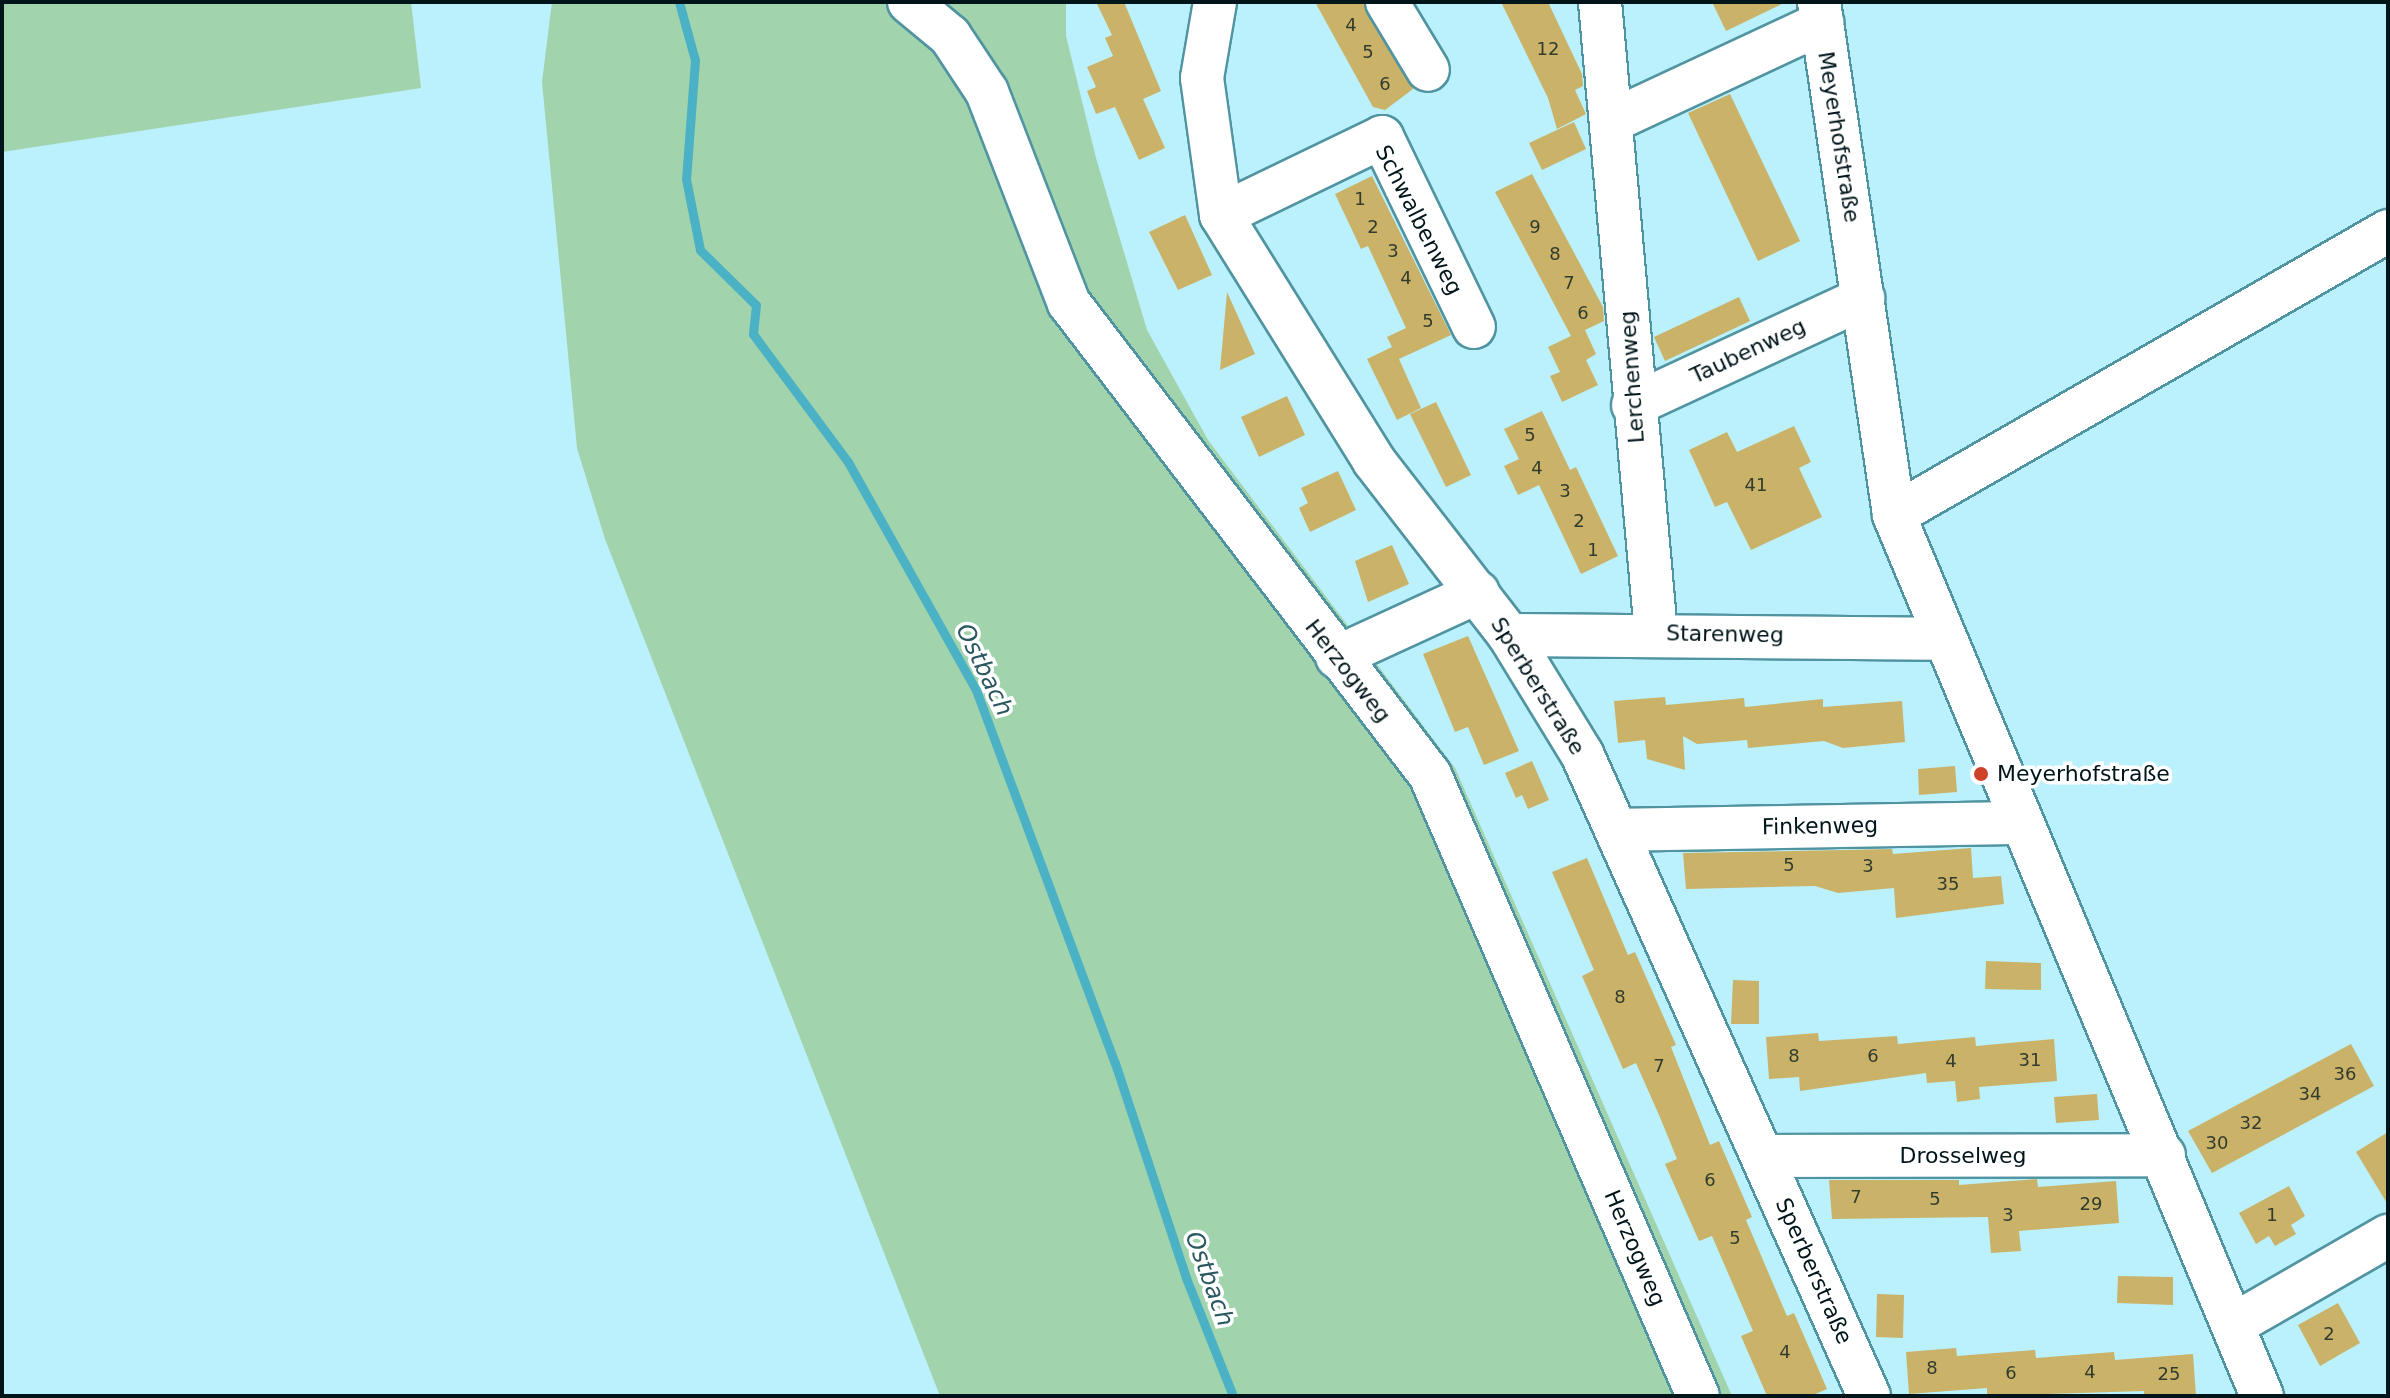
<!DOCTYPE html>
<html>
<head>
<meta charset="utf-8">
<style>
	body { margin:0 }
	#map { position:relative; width:2390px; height:1398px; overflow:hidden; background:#bbf1fc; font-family:"DejaVu Sans",sans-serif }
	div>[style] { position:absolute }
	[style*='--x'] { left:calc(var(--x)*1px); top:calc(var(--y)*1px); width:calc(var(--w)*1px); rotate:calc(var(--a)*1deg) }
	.green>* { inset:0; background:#a1d3ad }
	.stream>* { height:9px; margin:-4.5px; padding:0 4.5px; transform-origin:4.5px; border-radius:4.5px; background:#4bb1c5 }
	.building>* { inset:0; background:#cab268 }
	.roads { filter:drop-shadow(2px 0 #5194a1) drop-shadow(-2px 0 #5194a1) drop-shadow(0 2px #5194a1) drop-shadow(0 -2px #5194a1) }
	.minor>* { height:42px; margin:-21px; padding:0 21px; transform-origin:21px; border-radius:21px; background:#fff }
	.dots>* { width:22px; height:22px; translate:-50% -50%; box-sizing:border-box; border:4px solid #fff; border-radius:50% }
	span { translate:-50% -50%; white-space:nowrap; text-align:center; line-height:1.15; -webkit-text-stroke:7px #fff; paint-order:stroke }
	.number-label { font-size:18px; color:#323c2e }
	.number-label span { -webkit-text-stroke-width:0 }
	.street-label { font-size:22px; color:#00151a }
	.poi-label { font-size:22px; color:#00151a }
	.left { translate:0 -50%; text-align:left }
	.water-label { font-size:24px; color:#2b5760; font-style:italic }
	.frame { position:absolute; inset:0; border:4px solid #00151a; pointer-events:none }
</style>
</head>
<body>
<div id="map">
	<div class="green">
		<div style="clip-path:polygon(2px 2px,411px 2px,421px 88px,2px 152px)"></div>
		<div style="clip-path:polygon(552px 2px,1066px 2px,1066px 36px,1096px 158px,1147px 330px,1208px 440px,1455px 768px,1732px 1396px,940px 1396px,605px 539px,577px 448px,542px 82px)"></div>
	</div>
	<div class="stream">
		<div style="--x:679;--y:2;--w:60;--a:74.6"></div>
		<div style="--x:695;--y:60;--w:119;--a:94.3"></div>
		<div style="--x:686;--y:179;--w:72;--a:78.8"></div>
		<div style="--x:700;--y:250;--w:78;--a:44.5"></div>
		<div style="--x:756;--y:305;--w:29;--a:96"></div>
		<div style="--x:753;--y:334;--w:159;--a:53.4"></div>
		<div style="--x:848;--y:462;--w:261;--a:60.7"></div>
		<div style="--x:976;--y:690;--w:398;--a:69.6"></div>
		<div style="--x:1115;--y:1063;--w:226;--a:71.7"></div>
		<div style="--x:1186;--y:1278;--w:127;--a:68.3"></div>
	</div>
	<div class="building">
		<div style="clip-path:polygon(1096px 2px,1124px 2px,1161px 91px,1143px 99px,1165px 148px,1139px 160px,1115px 107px,1096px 114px,1087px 91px,1096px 87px,1087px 67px,1113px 56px,1105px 38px,1112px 35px)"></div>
		<div style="clip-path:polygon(1315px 2px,1363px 2px,1413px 89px,1385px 110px,1373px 107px)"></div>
		<div style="clip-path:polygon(1501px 2px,1548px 2px,1582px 74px,1583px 86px,1575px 90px,1586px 114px,1557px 129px,1548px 98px)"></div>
		<div style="clip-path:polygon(1712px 2px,1786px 2px,1726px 31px)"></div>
		<div style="clip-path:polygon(1730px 94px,1800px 241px,1758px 261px,1688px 113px)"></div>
		<div style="clip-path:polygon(1574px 122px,1586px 149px,1542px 170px,1529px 143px)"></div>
		<div style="clip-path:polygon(1532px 174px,1603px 307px,1604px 321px,1585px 330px,1596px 354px,1586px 360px,1598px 385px,1562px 402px,1550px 376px,1560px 372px,1548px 347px,1575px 334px,1571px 336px,1495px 192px)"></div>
		<div style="clip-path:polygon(1372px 176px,1451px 335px,1399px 359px,1421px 408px,1397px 420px,1367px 359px,1392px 347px,1387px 337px,1406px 328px,1368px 246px,1361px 249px,1335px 194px)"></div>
		<div style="clip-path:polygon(1185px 215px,1212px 275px,1178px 290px,1149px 232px)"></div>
		<div style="clip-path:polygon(1227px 292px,1255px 354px,1220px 370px)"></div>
		<div style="clip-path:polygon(1739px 297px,1750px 321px,1665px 361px,1654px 337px)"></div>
		<div style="clip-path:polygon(1287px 396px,1305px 435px,1259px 457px,1241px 417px)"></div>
		<div style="clip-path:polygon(1436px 402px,1471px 475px,1446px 487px,1410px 414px)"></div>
		<div style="clip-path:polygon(1542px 411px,1570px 470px,1576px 467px,1618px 556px,1581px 574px,1539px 485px,1518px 495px,1504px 466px,1519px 459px,1504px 429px)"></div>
		<div style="clip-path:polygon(1794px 426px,1811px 462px,1799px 468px,1822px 517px,1751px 550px,1727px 502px,1715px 507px,1689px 450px,1727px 432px,1737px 452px)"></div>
		<div style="clip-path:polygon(1338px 471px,1356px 510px,1310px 532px,1299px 508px,1308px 503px,1301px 488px)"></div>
		<div style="clip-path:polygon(1392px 545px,1409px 584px,1368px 602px,1355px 561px)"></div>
		<div style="clip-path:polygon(1468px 636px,1519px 751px,1484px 765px,1468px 727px,1455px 732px,1423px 654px)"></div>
		<div style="clip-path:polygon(1665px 697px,1666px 705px,1744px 698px,1745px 707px,1823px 699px,1823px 707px,1902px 701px,1905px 742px,1843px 748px,1824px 741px,1748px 748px,1747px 740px,1697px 744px,1683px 736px,1685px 770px,1647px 759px,1645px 740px,1618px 743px,1614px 701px)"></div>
		<div style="clip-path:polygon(1532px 761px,1549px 800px,1528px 809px,1522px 795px,1516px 798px,1505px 773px)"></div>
		<div style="clip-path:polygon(1955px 766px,1957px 792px,1919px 795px,1918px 769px)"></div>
		<div style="clip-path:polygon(1971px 848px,1973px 878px,2001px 876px,2004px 904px,1896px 918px,1894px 888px,1838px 893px,1815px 886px,1686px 889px,1683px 853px,1892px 849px,1893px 854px)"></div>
		<div style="clip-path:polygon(1587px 858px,1628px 955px,1635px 952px,1676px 1045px,1671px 1047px,1710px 1145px,1719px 1141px,1752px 1217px,1746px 1220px,1774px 1286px,1787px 1316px,1794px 1313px,1827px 1389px,1811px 1396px,1767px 1396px,1741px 1336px,1753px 1331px,1712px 1236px,1699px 1241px,1665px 1164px,1677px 1159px,1659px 1115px,1636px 1063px,1623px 1069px,1582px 976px,1594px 970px,1552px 872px)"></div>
		<div style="clip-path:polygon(1986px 961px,2041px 963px,2041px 990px,1985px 989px)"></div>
		<div style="clip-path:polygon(1733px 980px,1759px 981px,1759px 1024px,1731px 1024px)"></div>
		<div style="clip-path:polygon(1818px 1033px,1819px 1041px,1897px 1036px,1898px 1044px,1975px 1037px,1976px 1046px,2054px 1039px,2057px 1081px,1979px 1087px,1980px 1099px,1957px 1102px,1955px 1081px,1927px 1083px,1926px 1073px,1800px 1091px,1799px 1077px,1769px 1079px,1766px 1037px)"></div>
		<div style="clip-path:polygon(2351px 1044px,2374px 1086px,2212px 1173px,2188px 1131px)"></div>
		<div style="clip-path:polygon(2097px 1094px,2099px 1120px,2056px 1123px,2054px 1097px)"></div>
		<div style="clip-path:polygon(2388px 1132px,2388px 1205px,2356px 1152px)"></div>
		<div style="clip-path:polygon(2037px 1179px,2038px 1187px,2116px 1181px,2119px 1223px,2019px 1231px,2021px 1251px,1991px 1253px,1988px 1217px,1832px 1219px,1829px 1180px,1959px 1180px,1959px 1185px)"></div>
		<div style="clip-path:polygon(2289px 1186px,2305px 1216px,2291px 1225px,2296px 1234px,2275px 1246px,2269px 1236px,2256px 1244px,2239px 1213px)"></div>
		<div style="clip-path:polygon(2118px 1276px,2173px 1277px,2173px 1305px,2117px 1303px)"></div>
		<div style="clip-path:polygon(1877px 1294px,1904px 1295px,1903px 1338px,1876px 1337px)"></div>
		<div style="clip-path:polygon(2338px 1303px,2360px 1343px,2320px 1366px,2298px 1325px)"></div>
		<div style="clip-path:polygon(1956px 1348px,1957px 1356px,2035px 1350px,2036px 1358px,2114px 1352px,2115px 1360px,2193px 1354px,2196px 1396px,2144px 1396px,2144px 1391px,1987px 1396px,1987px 1388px,1909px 1394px,1906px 1352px)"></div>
	</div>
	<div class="roads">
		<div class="minor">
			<div style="--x:909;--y:2;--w:53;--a:39.7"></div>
			<div style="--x:950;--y:36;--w:67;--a:56.5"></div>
			<div style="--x:987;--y:92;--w:226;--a:68.8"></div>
			<div style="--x:1069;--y:303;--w:594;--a:52.59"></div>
			<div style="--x:1430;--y:775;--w:676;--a:66.66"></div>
			<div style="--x:1215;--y:2;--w:77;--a:99.7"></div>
			<div style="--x:1202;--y:78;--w:138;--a:82.1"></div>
			<div style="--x:1221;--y:215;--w:290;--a:58.1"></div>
			<div style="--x:1374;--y:461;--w:220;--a:52.2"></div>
			<div style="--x:1509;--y:635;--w:140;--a:58.5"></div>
			<div style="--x:1582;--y:754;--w:703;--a:65.91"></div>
			<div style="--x:1387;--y:2;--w:79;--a:58.9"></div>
			<div style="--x:1600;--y:2;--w:633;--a:84.93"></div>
			<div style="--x:1819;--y:2;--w:518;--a:81.68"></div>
			<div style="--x:1894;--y:515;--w:955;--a:67.33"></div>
			<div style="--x:1614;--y:120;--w:230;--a:-25"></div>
			<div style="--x:1221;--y:215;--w:179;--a:-25.8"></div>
			<div style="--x:1382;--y:137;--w:211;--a:64.2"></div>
			<div style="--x:1633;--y:405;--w:254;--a:-24.9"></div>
			<div style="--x:1894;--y:515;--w:570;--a:-29.89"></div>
			<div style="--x:1509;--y:635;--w:433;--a:0.5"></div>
			<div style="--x:1337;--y:657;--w:155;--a:-24.7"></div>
			<div style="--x:1617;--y:830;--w:405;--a:-1"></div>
			<div style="--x:1763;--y:1156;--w:401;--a:-0.1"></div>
			<div style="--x:2233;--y:1325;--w:179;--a:-29.9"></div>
		</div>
	</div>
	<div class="dots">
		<div style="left:1981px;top:774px;background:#ce422a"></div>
	</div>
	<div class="number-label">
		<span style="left:1351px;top:25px">4</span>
		<span style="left:1548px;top:49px">12</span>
		<span style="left:1368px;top:52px">5</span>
		<span style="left:1385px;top:84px">6</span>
		<span style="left:1360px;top:199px">1</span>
		<span style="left:1373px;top:227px">2</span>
		<span style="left:1535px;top:227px">9</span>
		<span style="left:1393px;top:251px">3</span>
		<span style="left:1555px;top:254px">8</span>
		<span style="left:1406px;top:278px">4</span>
		<span style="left:1569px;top:283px">7</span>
		<span style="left:1583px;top:313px">6</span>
		<span style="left:1428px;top:321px">5</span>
		<span style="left:1530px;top:435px">5</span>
		<span style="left:1537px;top:468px">4</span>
		<span style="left:1756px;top:485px">41</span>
		<span style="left:1565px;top:491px">3</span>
		<span style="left:1579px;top:521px">2</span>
		<span style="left:1593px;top:550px">1</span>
		<span style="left:1789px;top:865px">5</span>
		<span style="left:1868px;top:866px">3</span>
		<span style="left:1948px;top:884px">35</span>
		<span style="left:1620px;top:997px">8</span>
		<span style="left:1794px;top:1056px">8</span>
		<span style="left:1873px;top:1056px">6</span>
		<span style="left:2030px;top:1060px">31</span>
		<span style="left:1951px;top:1061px">4</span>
		<span style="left:1659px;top:1066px">7</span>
		<span style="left:2345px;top:1074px">36</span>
		<span style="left:2310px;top:1094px">34</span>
		<span style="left:2251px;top:1123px">32</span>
		<span style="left:2217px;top:1143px">30</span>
		<span style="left:1710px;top:1180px">6</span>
		<span style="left:1856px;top:1197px">7</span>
		<span style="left:1935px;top:1199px">5</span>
		<span style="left:2091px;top:1204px">29</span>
		<span style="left:2008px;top:1215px">3</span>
		<span style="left:2272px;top:1215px">1</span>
		<span style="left:1735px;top:1238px">5</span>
		<span style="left:2329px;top:1334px">2</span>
		<span style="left:1785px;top:1352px">4</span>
		<span style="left:1932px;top:1368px">8</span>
		<span style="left:2090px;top:1372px">4</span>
		<span style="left:2011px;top:1373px">6</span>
		<span style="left:2169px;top:1374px">25</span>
	</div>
	<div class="street-label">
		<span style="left:1839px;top:137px;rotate:81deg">Meyerhofstraße</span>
		<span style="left:1419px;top:220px;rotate:63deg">Schwalbenweg</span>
		<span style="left:1748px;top:351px;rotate:-25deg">Taubenweg</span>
		<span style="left:1632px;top:377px;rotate:-94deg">Lerchenweg</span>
		<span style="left:1725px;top:634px;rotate:1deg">Starenweg</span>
		<span style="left:1348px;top:671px;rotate:52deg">Herzogweg</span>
		<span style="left:1538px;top:686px;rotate:58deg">Sperberstraße</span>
		<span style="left:1820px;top:826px;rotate:-1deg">Finkenweg</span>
		<span style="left:1963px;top:1156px">Drosselweg</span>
		<span style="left:1635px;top:1248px;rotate:67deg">Herzogweg</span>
		<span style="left:1814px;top:1271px;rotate:66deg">Sperberstraße</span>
	</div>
	<div class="poi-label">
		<span class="left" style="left:1997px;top:774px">Meyerhofstraße</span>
	</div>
	<div class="water-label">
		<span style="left:984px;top:670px;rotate:64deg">Ostbach</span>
		<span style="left:1209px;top:1279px;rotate:70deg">Ostbach</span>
	</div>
	<div class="frame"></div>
</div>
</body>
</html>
